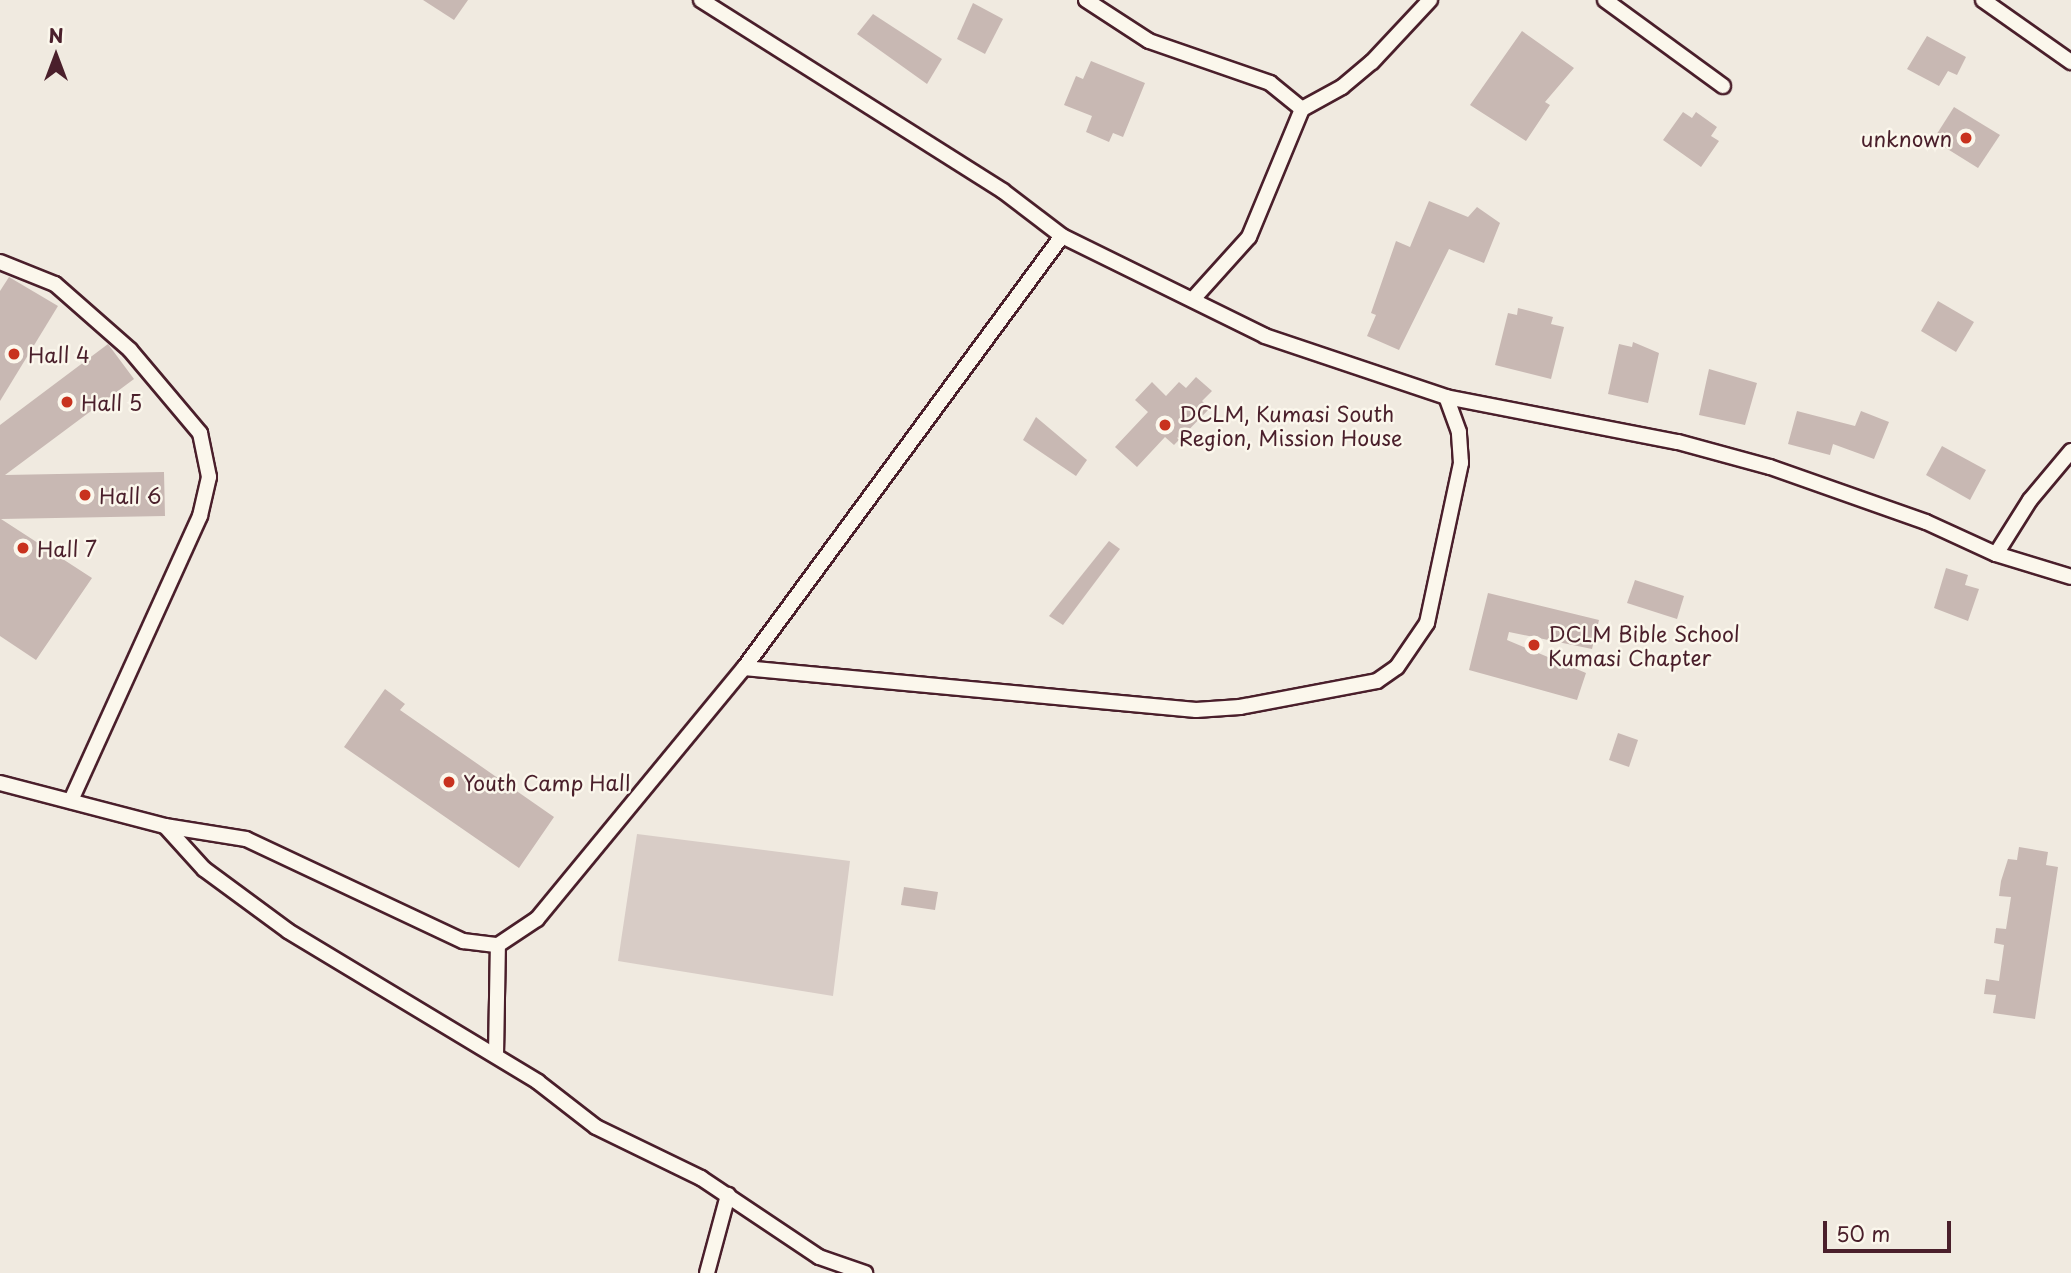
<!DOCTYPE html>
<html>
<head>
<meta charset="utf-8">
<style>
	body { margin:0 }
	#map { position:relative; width:2071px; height:1273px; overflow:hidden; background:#f0eae0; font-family:"Playpen Sans",sans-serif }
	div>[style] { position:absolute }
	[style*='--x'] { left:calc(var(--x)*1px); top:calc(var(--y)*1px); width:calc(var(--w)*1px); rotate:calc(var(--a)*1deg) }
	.green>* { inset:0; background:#d8ccc6 }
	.building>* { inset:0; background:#c8b8b3 }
	.roads { filter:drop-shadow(2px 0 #4a1f2b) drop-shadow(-2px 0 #4a1f2b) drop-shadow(0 2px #4a1f2b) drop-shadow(0 -2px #4a1f2b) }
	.minor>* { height:14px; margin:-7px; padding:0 7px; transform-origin:7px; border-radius:7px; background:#fbf7ec }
	.dots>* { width:19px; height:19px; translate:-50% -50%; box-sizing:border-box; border:4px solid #fbf7ec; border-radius:50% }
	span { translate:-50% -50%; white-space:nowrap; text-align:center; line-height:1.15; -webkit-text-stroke:5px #fbf7ec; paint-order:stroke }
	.poi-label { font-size:21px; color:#4a1f2b }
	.right { translate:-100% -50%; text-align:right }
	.left { translate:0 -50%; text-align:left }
	.north { position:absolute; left:21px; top:21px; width:70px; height:70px; -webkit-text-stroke:5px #fbf7ec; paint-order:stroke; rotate:0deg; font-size:19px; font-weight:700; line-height:28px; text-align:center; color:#4a1f2b }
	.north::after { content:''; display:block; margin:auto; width:24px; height:32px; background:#4a1f2b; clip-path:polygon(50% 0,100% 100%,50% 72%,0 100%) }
	.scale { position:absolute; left:1823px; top:1221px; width:128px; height:32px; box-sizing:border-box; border:4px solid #4a1f2b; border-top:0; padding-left:9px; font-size:21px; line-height:24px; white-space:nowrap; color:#4a1f2b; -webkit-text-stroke:5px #fbf7ec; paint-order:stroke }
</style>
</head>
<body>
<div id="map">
	<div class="green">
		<div style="clip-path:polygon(637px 834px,850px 861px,833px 996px,618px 961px)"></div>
	</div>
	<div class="building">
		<div style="clip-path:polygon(423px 0,468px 0,454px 20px)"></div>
		<div style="clip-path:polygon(973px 3px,1003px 19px,985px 54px,957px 39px)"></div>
		<div style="clip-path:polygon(873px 14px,942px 59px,927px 84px,857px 34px)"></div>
		<div style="clip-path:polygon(1522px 31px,1574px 68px,1545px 102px,1550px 105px,1526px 141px,1470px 105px)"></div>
		<div style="clip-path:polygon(1927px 36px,1966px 57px,1957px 75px,1948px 71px,1939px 86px,1907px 69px)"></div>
		<div style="clip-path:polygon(1091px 61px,1145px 83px,1123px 137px,1113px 133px,1109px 142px,1086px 132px,1092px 116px,1064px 105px,1076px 76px,1083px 79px)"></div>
		<div style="clip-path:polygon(1954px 107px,2000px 135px,1978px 168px,1933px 140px)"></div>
		<div style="clip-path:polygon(1683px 112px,1692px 118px,1696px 112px,1717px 127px,1711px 136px,1719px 141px,1701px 167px,1663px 140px)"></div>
		<div style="clip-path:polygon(1429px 201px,1468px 217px,1477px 207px,1500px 223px,1484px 263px,1449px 249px,1399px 350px,1367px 336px,1376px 315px,1371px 313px,1396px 241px,1410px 247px)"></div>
		<div style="clip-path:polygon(9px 277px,58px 306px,0 401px,0 291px)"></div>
		<div style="clip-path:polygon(1938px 301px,1974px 322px,1956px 352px,1921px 331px)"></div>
		<div style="clip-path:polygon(1518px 308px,1553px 317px,1551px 324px,1564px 327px,1551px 379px,1495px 365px,1508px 313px,1517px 315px)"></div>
		<div style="clip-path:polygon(1633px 342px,1659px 353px,1648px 403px,1608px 394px,1619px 344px,1632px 347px)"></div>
		<div style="clip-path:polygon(108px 344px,134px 379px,5px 475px,164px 472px,165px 516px,1px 519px,92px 578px,36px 660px,0 636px,0 425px)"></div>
		<div style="clip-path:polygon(1709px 369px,1757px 383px,1745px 425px,1699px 415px)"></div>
		<div style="clip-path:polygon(1196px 377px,1212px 391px,1202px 401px,1210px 408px,1174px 445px,1165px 437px,1137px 467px,1115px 447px,1148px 412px,1135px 400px,1152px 382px,1166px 396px,1179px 382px,1186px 388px)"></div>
		<div style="clip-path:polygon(1797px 411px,1855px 426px,1861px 411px,1889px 422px,1874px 459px,1833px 444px,1830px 455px,1788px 444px)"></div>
		<div style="clip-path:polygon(1036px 417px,1087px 460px,1076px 476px,1023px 440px)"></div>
		<div style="clip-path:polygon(1942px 446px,1986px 470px,1970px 500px,1926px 475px)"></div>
		<div style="clip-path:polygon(1109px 541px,1120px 549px,1063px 625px,1049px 616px)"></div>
		<div style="clip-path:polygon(1946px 568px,1968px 575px,1965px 585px,1979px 589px,1968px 621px,1934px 608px)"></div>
		<div style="clip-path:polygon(1635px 580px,1684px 596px,1677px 619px,1627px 603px)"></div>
		<div style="clip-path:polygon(1488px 593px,1599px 620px,1592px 649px,1509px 632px,1507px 640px,1586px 673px,1577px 700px,1469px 670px)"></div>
		<div style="clip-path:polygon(385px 689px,405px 704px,400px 710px,554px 817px,519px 868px,344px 747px)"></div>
		<div style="clip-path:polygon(1618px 733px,1638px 740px,1629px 767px,1609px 760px)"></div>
		<div style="clip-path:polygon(2019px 847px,2048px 852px,2046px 865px,2058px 867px,2035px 1019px,1993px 1013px,1996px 995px,1984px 994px,1986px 979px,1999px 981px,2004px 945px,1994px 943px,1996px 928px,2006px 929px,2011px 897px,1999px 896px,2001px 881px,2008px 859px,2017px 860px)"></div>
		<div style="clip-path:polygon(904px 887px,938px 892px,935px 910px,901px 905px)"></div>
	</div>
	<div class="roads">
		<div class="minor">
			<div style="--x:701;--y:0;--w:357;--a:32.3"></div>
			<div style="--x:1003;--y:191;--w:74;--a:37.3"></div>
			<div style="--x:1062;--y:236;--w:226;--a:26.2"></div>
			<div style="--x:1265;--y:336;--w:191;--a:18.6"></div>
			<div style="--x:1446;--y:397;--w:236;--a:11"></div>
			<div style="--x:1678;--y:442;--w:95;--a:15.2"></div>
			<div style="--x:1770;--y:467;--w:165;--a:19.4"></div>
			<div style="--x:1926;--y:522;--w:77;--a:24.6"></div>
			<div style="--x:1996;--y:554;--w:78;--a:17"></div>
			<div style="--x:1086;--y:0;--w:75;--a:33.1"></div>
			<div style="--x:1149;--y:41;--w:128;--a:19.1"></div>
			<div style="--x:1270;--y:83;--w:41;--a:39.1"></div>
			<div style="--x:1605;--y:0;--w:146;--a:36.1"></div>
			<div style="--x:1983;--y:0;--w:108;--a:35.2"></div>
			<div style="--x:0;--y:262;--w:59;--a:21.8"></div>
			<div style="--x:55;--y:284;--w:100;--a:41.3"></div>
			<div style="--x:130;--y:350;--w:109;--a:49.9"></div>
			<div style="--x:200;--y:433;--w:45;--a:78.4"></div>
			<div style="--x:209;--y:477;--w:40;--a:103"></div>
			<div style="--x:200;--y:516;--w:313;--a:114.4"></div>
			<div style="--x:1194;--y:298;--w:82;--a:-48"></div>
			<div style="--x:1249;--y:237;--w:139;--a:-67.5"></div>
			<div style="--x:1302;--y:109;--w:46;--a:-28.8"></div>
			<div style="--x:1342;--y:87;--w:39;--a:-40"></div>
			<div style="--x:1372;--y:62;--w:85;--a:-46.9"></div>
			<div style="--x:1996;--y:554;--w:64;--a:-57.8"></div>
			<div style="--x:2030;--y:500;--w:64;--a:-50.1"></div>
			<div style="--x:744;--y:668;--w:454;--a:5.3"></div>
			<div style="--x:1196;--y:710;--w:44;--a:-3.9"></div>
			<div style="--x:1240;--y:707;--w:139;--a:-10.7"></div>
			<div style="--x:1377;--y:681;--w:24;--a:-35"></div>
			<div style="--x:1397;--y:667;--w:53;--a:-55.7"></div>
			<div style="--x:1427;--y:623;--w:164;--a:-78"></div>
			<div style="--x:1461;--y:463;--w:31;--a:-94"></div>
			<div style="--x:1459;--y:432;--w:37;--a:-110"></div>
			<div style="--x:0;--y:783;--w:171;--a:14.6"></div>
			<div style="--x:165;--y:826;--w:82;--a:9.1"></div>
			<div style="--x:246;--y:839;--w:240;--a:25.2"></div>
			<div style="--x:463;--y:941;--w:35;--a:7"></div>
			<div style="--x:498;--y:945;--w:47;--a:-33.7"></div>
			<div style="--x:537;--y:919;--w:325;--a:-50.5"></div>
			<div style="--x:744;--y:668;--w:536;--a:-53.64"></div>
			<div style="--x:165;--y:826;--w:58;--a:47.8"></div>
			<div style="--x:204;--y:869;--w:104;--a:36.4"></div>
			<div style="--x:288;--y:931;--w:292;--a:31.1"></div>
			<div style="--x:538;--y:1082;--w:73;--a:37.8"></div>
			<div style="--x:596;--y:1127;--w:117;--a:25.9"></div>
			<div style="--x:701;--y:1178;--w:142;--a:33.8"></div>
			<div style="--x:819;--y:1257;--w:49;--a:19.2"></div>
			<div style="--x:496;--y:1055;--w:110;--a:-89"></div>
			<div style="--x:707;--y:1273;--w:81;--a:-74.9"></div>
		</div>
	</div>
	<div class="dots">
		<div style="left:1966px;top:138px;background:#c8321e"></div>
		<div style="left:14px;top:354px;background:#c8321e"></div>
		<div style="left:67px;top:402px;background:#c8321e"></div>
		<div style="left:1165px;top:425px;background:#c8321e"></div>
		<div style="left:85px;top:495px;background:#c8321e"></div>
		<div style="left:23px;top:548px;background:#c8321e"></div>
		<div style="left:1534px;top:645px;background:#c8321e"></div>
		<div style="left:449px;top:782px;background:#c8321e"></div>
	</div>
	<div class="poi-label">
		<span class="right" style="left:1952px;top:138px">unknown</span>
		<span class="left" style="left:28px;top:354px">Hall 4</span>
		<span class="left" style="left:81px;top:402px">Hall 5</span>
		<span class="left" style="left:1179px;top:425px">DCLM, Kumasi South<br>Region, Mission House</span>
		<span class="left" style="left:99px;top:495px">Hall 6</span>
		<span class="left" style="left:37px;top:548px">Hall 7</span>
		<span class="left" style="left:1548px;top:645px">DCLM Bible School<br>Kumasi Chapter</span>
		<span class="left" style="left:463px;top:782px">Youth Camp Hall</span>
	</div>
	<div class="north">N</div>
	<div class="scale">50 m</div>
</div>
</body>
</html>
